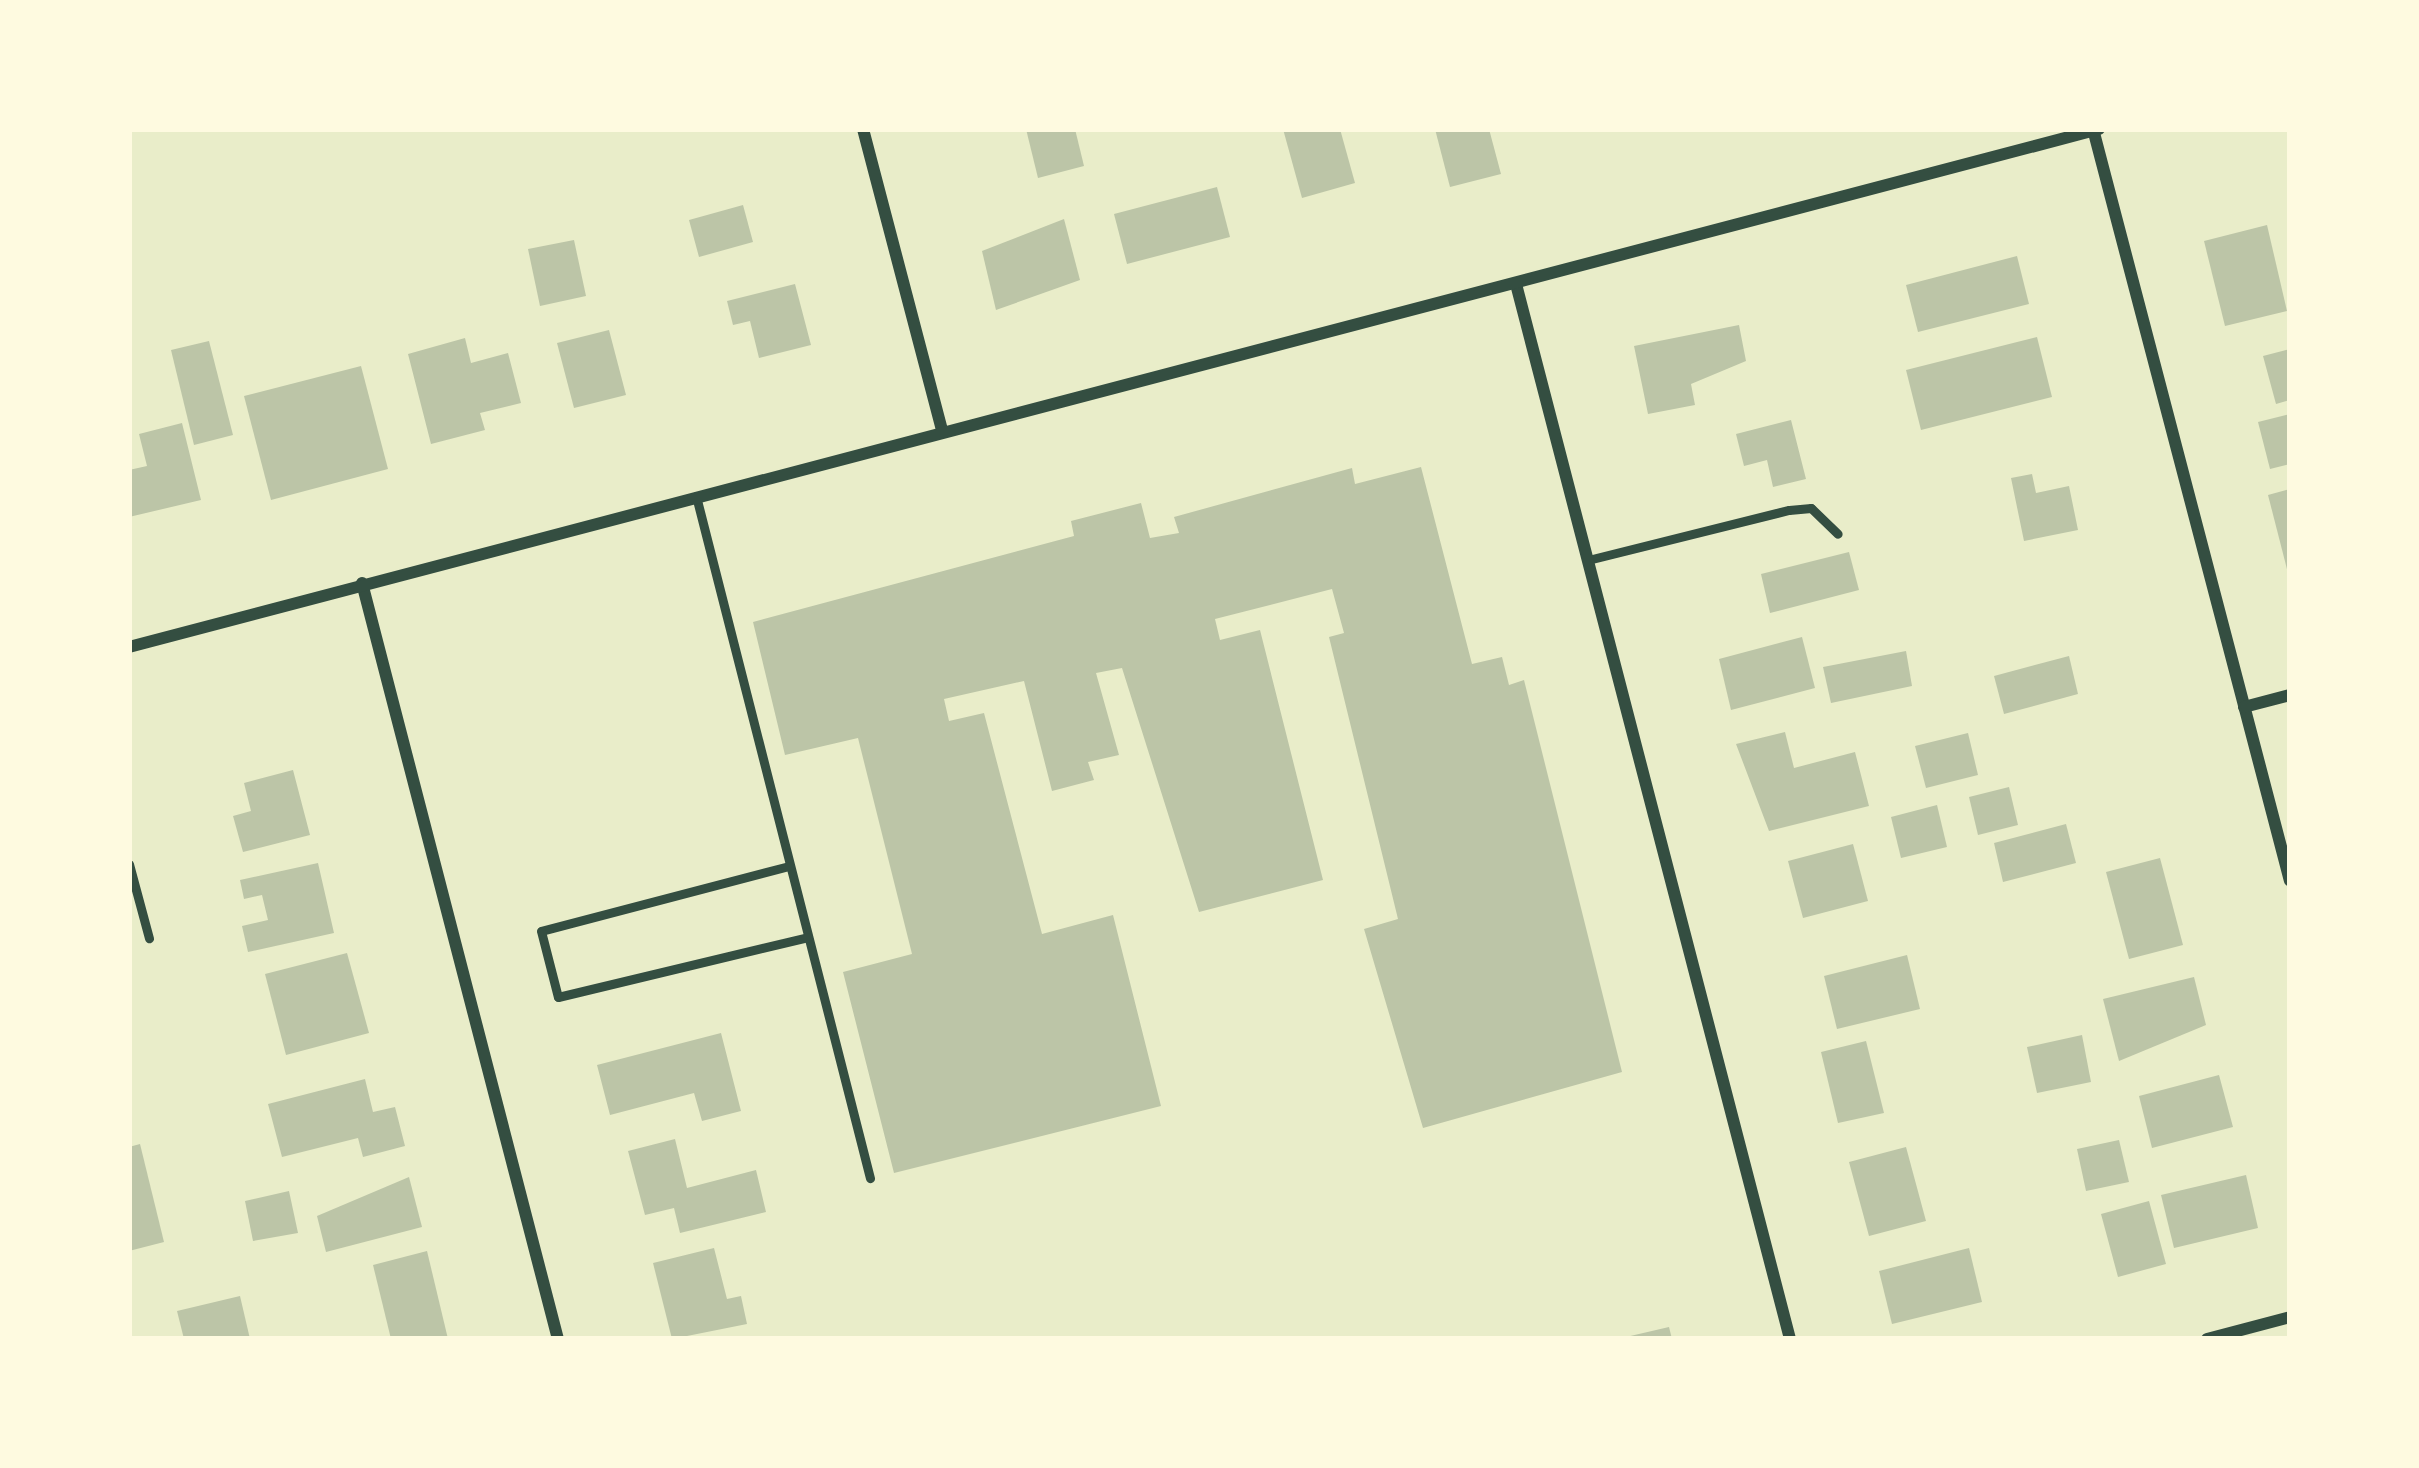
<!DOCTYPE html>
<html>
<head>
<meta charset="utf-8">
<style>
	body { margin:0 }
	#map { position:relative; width:2419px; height:1468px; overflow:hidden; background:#e9edc9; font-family:Roboto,sans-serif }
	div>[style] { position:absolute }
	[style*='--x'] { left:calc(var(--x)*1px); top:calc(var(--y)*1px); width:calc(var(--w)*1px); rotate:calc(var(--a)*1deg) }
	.building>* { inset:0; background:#bcc5a7 }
	.service>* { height:9px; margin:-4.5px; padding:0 4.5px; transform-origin:4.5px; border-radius:4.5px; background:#344e41 }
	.minor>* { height:12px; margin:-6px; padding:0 6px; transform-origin:6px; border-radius:6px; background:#344e41 }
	span { translate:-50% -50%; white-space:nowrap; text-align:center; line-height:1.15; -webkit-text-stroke:10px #fefae0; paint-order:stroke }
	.frame { position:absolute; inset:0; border:132px solid #fefae0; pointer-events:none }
</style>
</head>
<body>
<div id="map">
	<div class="building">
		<div style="clip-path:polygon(1026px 129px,1075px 129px,1084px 166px,1038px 178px)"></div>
		<div style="clip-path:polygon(1283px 129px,1340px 129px,1355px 183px,1302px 198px)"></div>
		<div style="clip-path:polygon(1435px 129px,1489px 129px,1501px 174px,1450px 187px)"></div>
		<div style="clip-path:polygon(1217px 187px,1230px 237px,1127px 264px,1114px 214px)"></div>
		<div style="clip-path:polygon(743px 205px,753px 242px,699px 257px,689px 220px)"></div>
		<div style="clip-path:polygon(1064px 219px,1080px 280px,996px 310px,982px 251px)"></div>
		<div style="clip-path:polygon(2267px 225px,2287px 311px,2225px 326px,2204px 241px)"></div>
		<div style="clip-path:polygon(574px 240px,586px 296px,540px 306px,528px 249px)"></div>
		<div style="clip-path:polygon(2017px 256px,2029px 304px,1918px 332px,1906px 285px)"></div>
		<div style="clip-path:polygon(795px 284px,811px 345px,759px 358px,750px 321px,733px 325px,727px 301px)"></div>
		<div style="clip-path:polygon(1739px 325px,1746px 361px,1691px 384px,1695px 405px,1648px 414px,1634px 346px)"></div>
		<div style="clip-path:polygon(609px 330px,626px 395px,574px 408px,557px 343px)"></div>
		<div style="clip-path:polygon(2037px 337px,2052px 397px,1921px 430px,1906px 370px)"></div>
		<div style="clip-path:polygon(465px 338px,471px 363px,508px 353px,521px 403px,480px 413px,485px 430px,431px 444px,408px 354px)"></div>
		<div style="clip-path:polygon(209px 341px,233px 435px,194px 445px,171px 350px)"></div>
		<div style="clip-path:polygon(2290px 349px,2290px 400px,2276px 404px,2263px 356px)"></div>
		<div style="clip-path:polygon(361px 366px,388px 469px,271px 500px,244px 396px)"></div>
		<div style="clip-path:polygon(2290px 414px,2290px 464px,2270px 469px,2258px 422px)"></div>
		<div style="clip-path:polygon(1791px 420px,1806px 479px,1773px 487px,1767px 460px,1744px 466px,1736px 434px)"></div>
		<div style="clip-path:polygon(182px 423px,201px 500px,129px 517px,129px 470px,147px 466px,139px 434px)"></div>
		<div style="clip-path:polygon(1421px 467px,1472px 664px,1502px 657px,1509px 685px,1524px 680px,1622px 1072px,1423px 1128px,1364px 929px,1398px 919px,1329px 637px,1344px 633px,1332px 589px,1215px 619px,1220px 640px,1260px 630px,1323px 880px,1199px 912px,1122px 668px,1096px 673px,1119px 755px,1088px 762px,1094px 780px,1052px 791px,1024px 681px,944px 699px,949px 721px,984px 713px,1042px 934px,1113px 915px,1161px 1106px,894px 1173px,843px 972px,912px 954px,858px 738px,785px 755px,753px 622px,1074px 536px,1071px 521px,1141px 503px,1150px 538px,1179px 533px,1174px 517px,1352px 468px,1355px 484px)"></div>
		<div style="clip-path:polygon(2032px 474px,2036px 493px,2069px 486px,2078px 530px,2024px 541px,2011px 478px)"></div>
		<div style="clip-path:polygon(2290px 489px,2290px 572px,2288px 573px,2268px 495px)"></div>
		<div style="clip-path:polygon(1849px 552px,1859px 590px,1770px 613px,1761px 574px)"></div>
		<div style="clip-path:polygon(1802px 637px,1815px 688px,1731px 710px,1719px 659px)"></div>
		<div style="clip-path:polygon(1906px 651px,1912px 686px,1831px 703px,1823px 667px)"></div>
		<div style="clip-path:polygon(2069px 656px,2078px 694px,2004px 714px,1994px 676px)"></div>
		<div style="clip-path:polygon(1785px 732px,1794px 768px,1855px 752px,1869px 806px,1769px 831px,1736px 744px)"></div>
		<div style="clip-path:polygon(1968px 733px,1978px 775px,1926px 788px,1915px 746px)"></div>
		<div style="clip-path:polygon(293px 770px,310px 835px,243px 852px,233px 816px,251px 811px,244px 783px)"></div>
		<div style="clip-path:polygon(2009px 787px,2018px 825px,1978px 835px,1969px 797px)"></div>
		<div style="clip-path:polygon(1937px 805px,1947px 847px,1901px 858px,1891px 817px)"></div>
		<div style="clip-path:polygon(2066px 824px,2076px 863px,2003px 882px,1994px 843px)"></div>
		<div style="clip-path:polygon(1853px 844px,1868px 901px,1803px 918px,1788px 861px)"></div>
		<div style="clip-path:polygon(2160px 858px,2183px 945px,2129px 959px,2106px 872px)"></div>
		<div style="clip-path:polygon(318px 863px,334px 933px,248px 952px,242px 926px,268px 920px,262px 895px,244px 899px,240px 880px)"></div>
		<div style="clip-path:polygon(347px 953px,369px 1033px,286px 1055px,265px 974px)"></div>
		<div style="clip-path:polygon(1907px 955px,1920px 1009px,1837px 1029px,1824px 976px)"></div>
		<div style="clip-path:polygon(2194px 977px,2206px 1025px,2119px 1061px,2103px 999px)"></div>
		<div style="clip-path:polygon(721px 1033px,741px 1111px,702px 1121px,694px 1093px,610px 1115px,597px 1065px)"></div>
		<div style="clip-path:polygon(2082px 1035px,2091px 1082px,2037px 1093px,2027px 1047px)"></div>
		<div style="clip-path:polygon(1866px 1041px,1884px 1113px,1838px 1123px,1821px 1052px)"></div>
		<div style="clip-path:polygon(2219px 1075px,2233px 1127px,2152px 1148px,2139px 1096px)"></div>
		<div style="clip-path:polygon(365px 1079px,373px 1112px,395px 1107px,405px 1146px,363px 1157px,358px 1138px,282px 1157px,268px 1104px)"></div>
		<div style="clip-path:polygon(675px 1139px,687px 1188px,756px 1170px,766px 1212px,680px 1233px,674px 1208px,645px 1215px,628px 1151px)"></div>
		<div style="clip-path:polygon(2119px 1140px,2129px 1182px,2086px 1191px,2077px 1149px)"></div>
		<div style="clip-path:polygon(140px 1144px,164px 1242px,129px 1251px,129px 1147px)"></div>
		<div style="clip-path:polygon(1906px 1147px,1926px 1221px,1869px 1236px,1849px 1162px)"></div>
		<div style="clip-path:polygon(2246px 1175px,2258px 1228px,2174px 1248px,2161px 1195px)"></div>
		<div style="clip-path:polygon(409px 1177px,422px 1227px,326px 1252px,317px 1216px)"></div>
		<div style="clip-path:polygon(289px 1191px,298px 1233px,253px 1241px,245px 1201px)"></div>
		<div style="clip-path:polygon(2149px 1201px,2166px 1264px,2118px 1277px,2101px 1214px)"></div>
		<div style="clip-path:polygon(714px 1248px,727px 1299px,741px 1296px,747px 1324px,672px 1339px,653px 1263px)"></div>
		<div style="clip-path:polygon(1969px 1248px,1982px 1302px,1892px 1324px,1879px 1271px)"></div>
		<div style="clip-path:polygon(427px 1251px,448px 1339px,391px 1339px,373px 1265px)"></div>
		<div style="clip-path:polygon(240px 1296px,250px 1339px,184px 1339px,177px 1311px)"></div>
		<div style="clip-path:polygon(1669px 1327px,1672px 1339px,1626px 1339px,1626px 1337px)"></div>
	</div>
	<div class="service">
		<div style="--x:696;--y:496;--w:704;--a:75.69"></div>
		<div style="--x:1588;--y:560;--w:207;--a:-14"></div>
		<div style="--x:1789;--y:510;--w:22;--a:-5"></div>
		<div style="--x:1811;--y:508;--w:37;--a:44"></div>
		<div style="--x:129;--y:864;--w:77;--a:74.9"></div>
		<div style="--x:789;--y:866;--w:256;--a:165.3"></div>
		<div style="--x:541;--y:931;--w:68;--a:75.6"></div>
		<div style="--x:558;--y:997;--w:257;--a:-13.5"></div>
	</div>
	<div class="minor">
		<div style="--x:863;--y:129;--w:312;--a:75.3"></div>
		<div style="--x:2093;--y:129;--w:777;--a:75.32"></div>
		<div style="--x:1516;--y:284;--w:1090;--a:75.44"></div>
		<div style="--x:362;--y:583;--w:781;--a:75.47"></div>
		<div style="--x:129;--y:647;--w:2037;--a:-14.73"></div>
		<div style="--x:2244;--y:707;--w:48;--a:-14.6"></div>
		<div style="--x:2207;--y:1339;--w:86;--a:-14.8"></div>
	</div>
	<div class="frame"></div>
</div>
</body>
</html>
